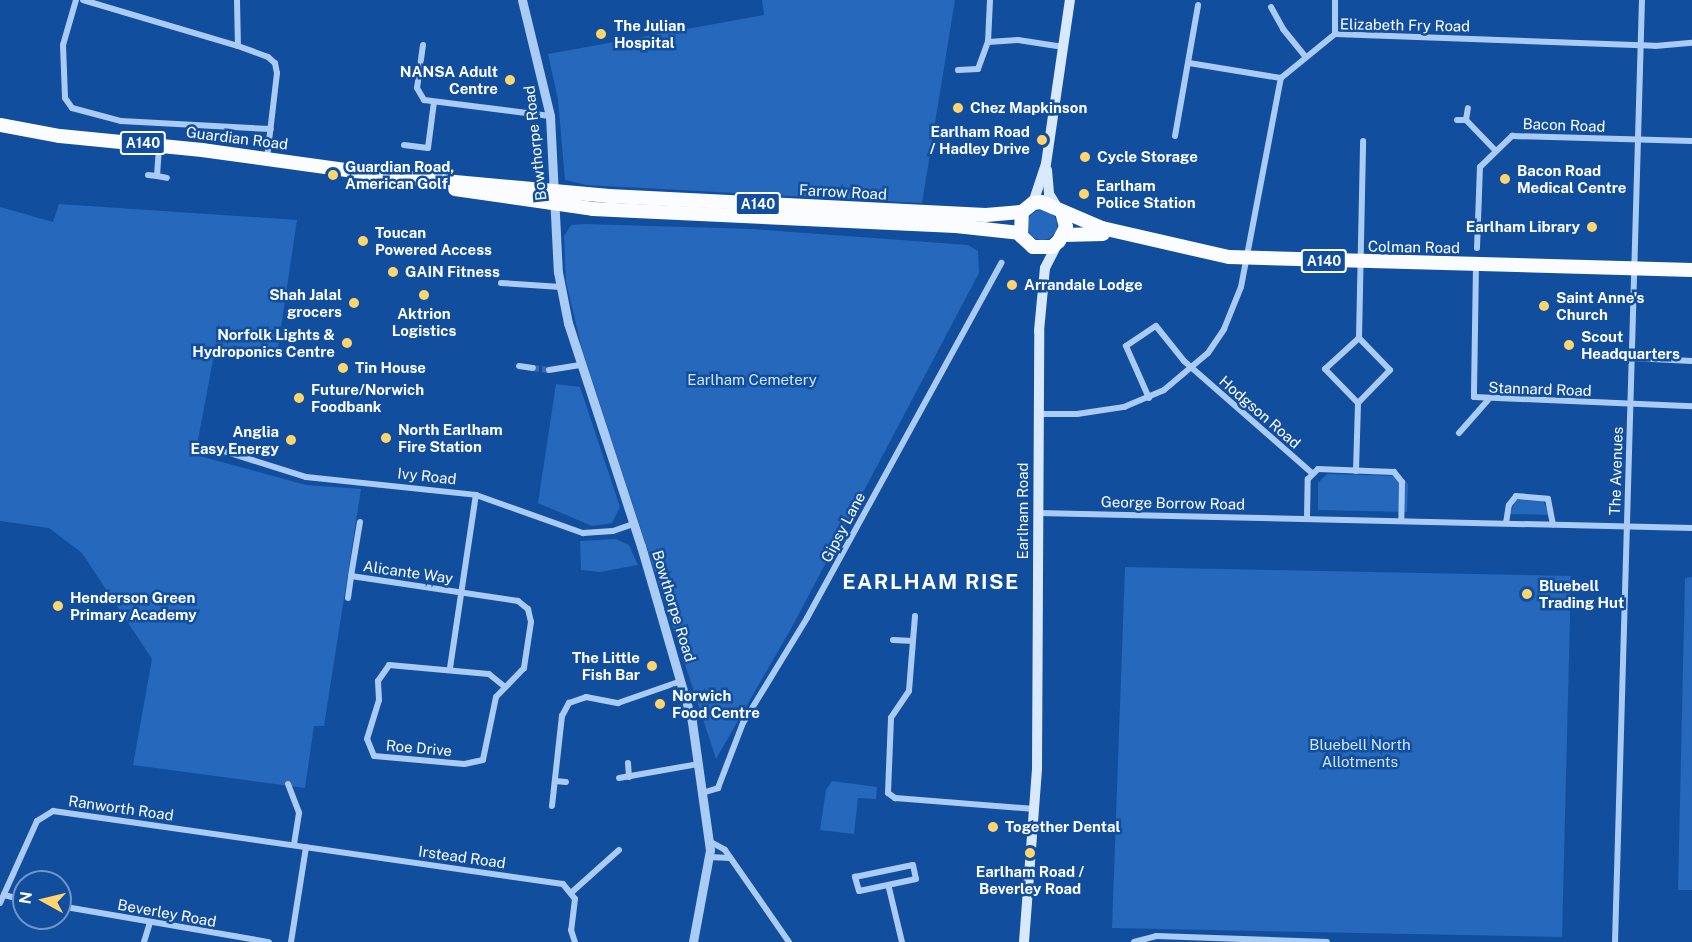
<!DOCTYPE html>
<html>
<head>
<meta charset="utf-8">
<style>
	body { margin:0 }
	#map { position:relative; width:1692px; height:942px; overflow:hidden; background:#124e9e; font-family:"Public Sans",sans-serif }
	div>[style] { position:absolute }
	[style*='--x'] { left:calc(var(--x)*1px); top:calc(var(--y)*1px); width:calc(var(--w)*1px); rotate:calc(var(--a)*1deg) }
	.green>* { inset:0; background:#2568bc }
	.round { border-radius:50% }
	.minor-tunnel>* { height:6px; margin-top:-3px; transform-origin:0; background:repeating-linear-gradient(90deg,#3669ad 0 6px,transparent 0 9px) }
	.minor>* { height:6px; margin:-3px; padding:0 3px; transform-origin:3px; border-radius:3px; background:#a9cbf4 }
	.tertiary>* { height:9px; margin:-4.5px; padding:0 4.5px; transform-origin:4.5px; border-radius:4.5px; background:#a9cbf4 }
	.secondary>* { height:10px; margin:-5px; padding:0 5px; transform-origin:5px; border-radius:5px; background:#d9e9fd }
	.trunk>* { height:14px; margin:-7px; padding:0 7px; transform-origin:7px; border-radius:7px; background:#fbfcff }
	.dots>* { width:16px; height:16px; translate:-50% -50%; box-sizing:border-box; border:3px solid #124e9e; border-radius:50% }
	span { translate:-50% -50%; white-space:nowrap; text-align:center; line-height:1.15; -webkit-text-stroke:5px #124e9e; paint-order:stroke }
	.shield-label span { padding:2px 4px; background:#124e9e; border:2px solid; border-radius:4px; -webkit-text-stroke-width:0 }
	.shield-label { font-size:14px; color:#fff; font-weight:700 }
	.poi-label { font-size:15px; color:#fff; font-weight:700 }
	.left { translate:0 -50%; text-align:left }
	.right { translate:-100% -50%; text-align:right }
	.street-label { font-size:15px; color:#fff }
	.park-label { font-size:15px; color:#d2e5fe }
	.district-label { font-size:21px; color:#fff; font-weight:700; letter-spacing:1.5px }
	.north { position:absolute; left:12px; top:870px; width:60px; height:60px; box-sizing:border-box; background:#124e9e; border:2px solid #7195c5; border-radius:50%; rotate:278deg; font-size:16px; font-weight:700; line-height:24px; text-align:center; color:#fff }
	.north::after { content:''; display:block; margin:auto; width:21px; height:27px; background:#ffd66d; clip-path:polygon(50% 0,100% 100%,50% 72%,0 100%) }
</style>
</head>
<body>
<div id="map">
	<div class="green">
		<div style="clip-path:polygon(762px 0,955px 0,922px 203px,587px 185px,565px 180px,558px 100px,548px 54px,764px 15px)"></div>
		<div style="clip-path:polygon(59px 204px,297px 220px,278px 347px,242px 357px,235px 345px,227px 351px,221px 347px,213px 360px,198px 440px,203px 451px,196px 455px,306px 485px,361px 489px,324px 726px,314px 726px,305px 788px,133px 765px,152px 659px,82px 553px,49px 528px,0 521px,0 207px,53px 222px)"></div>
		<div class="round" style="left:1027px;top:210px;width:30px;height:30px"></div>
		<div style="clip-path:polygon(584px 224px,753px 229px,968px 245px,978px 251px,979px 273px,793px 625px,716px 759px,582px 349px,566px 282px,564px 236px,571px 225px)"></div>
		<div style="clip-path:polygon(556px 384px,580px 387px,620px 507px,612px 523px,592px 526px,538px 503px)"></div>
		<div style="clip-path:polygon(1327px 474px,1400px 476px,1408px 484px,1407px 512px,1318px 510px,1318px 483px)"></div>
		<div style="clip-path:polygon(1516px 500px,1543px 501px,1550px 515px,1510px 514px)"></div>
		<div style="clip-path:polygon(616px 539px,629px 545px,638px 565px,600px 572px,581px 570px,580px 541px)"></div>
		<div style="clip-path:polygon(1125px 567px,1571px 576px,1562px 937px,1112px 928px)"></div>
		<div style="clip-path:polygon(1692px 577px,1692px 890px,1678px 890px,1685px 578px)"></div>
		<div style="clip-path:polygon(832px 781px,877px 787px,876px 799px,858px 798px,854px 834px,820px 830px,826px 790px)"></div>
	</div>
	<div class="minor-tunnel">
		<div style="--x:533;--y:368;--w:16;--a:7"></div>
	</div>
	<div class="minor">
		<div style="--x:76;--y:0;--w:47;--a:106.1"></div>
		<div style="--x:63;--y:45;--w:53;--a:87.8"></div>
		<div style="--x:65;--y:98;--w:12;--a:55"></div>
		<div style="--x:72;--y:108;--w:51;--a:14.9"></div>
		<div style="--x:121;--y:121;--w:150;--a:3.1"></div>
		<div style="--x:83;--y:0;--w:162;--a:16.5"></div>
		<div style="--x:237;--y:0;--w:46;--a:88.8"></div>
		<div style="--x:238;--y:46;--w:32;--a:20"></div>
		<div style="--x:268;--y:57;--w:9;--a:41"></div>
		<div style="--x:275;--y:63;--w:10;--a:79"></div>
		<div style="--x:277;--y:73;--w:86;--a:96.7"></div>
		<div style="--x:990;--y:0;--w:42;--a:92.7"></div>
		<div style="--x:988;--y:42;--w:30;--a:-4"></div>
		<div style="--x:1018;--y:40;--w:46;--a:8.8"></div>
		<div style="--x:1335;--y:0;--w:34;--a:90"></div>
		<div style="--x:1271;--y:7;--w:25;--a:61"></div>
		<div style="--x:1283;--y:29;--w:35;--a:51"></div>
		<div style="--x:423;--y:45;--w:43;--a:97.9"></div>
		<div style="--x:417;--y:88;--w:14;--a:60"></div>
		<div style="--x:424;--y:100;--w:127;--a:7.2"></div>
		<div style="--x:1189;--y:63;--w:93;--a:9.3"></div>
		<div style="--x:958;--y:70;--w:20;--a:-3"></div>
		<div style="--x:978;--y:69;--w:29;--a:-70"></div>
		<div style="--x:1457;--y:120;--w:9;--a:0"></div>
		<div style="--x:1466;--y:120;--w:42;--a:46"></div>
		<div style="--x:1466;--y:120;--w:12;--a:-81"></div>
		<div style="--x:1175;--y:136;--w:133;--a:-80"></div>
		<div style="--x:404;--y:145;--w:24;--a:7"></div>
		<div style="--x:428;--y:148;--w:46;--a:-82.6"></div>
		<div style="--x:148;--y:175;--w:9;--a:6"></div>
		<div style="--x:157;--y:176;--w:30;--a:-86"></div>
		<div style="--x:157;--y:176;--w:10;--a:11"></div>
		<div style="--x:1477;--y:248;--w:81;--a:-87.9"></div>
		<div style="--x:1480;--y:167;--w:45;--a:-44.1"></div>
		<div style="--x:1512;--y:136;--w:180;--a:1.6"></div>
		<div style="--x:1476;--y:265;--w:132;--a:90.9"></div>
		<div style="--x:1474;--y:397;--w:218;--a:2.4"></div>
		<div style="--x:501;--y:283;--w:60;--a:3.8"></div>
		<div style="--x:1359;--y:338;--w:197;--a:-88.8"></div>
		<div style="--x:1632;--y:358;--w:60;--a:2.9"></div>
		<div style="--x:519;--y:366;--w:14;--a:8"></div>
		<div style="--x:549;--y:370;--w:33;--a:-9"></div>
		<div style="--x:1149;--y:398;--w:57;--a:-113.9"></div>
		<div style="--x:1126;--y:346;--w:36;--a:-34"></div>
		<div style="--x:1156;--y:326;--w:45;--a:51.3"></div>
		<div style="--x:1184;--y:361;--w:170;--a:41.2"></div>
		<div style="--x:1038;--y:414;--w:39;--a:0"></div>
		<div style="--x:1077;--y:414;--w:48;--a:-8.5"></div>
		<div style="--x:1124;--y:407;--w:43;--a:-23"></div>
		<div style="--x:1164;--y:390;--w:57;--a:-40.1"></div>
		<div style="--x:1208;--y:353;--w:29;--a:-56"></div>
		<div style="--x:1224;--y:329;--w:45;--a:-68"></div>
		<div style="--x:1241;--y:287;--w:213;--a:-79.2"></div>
		<div style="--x:1281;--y:78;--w:70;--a:-39.2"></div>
		<div style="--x:1335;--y:34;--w:320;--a:2.1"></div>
		<div style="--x:1655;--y:46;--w:37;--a:-5"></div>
		<div style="--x:1459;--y:433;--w:44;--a:-48.7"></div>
		<div style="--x:214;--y:448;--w:96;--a:17.5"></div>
		<div style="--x:306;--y:477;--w:171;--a:6"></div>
		<div style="--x:476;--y:495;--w:114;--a:19.6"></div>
		<div style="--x:583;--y:533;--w:30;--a:-4"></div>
		<div style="--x:613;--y:531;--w:21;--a:-19"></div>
		<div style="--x:1356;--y:471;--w:68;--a:-88.3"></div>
		<div style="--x:1358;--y:403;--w:46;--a:-45.9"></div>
		<div style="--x:1390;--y:370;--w:45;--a:-134.1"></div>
		<div style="--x:1359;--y:338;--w:46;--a:137.6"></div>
		<div style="--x:1325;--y:369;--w:47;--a:45.9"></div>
		<div style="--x:1038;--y:513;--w:654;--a:1.31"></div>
		<div style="--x:1307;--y:518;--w:39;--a:-89"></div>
		<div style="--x:1308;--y:479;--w:14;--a:-45"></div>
		<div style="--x:1318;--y:469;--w:76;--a:2.3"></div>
		<div style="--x:1394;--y:472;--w:13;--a:51"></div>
		<div style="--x:1402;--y:482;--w:39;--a:91"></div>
		<div style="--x:360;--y:522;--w:55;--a:99.5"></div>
		<div style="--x:351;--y:576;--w:169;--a:8.5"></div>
		<div style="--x:518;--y:601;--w:13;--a:39"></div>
		<div style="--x:528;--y:609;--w:13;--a:77"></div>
		<div style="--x:531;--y:622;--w:47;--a:98.7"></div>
		<div style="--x:524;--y:668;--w:40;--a:134"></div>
		<div style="--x:496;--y:697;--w:64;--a:101.7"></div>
		<div style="--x:483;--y:760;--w:19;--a:168"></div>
		<div style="--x:464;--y:764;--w:90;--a:-174.9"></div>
		<div style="--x:374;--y:756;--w:18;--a:-112"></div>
		<div style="--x:367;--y:739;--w:41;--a:-72.9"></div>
		<div style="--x:379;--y:700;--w:19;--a:-93"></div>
		<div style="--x:378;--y:681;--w:19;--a:-55"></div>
		<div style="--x:389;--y:665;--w:100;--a:5.1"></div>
		<div style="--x:489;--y:674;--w:21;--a:39"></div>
		<div style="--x:1506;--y:523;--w:18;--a:-81"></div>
		<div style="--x:1509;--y:505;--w:11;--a:-52"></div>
		<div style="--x:1516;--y:496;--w:32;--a:5"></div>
		<div style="--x:1548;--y:499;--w:26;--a:79"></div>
		<div style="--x:348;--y:598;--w:22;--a:-82"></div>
		<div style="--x:915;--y:616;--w:75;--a:94.6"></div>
		<div style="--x:909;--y:691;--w:32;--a:124"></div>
		<div style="--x:891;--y:718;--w:75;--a:92.3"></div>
		<div style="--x:888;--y:793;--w:9;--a:36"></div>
		<div style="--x:895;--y:798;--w:140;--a:4.5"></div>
		<div style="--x:893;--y:640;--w:20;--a:3"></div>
		<div style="--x:450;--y:668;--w:175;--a:-81.5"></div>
		<div style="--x:628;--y:763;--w:14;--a:86"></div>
		<div style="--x:619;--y:778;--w:80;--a:-10"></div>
		<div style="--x:555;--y:781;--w:11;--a:5"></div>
		<div style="--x:288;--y:784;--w:31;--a:69"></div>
		<div style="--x:299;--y:813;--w:32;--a:99"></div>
		<div style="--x:702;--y:793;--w:17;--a:-17"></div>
		<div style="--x:718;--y:788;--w:70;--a:-69"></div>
		<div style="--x:743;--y:723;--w:123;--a:-58.6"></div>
		<div style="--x:807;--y:618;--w:405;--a:-61.3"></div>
		<div style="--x:552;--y:806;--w:91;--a:-83.7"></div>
		<div style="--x:562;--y:716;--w:15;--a:-62"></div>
		<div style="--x:569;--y:703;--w:18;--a:-19"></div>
		<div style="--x:586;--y:697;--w:33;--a:11"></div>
		<div style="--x:618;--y:703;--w:67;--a:-19.2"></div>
		<div style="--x:709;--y:841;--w:18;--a:29"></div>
		<div style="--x:725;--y:850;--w:112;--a:55.2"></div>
		<div style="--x:709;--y:857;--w:21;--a:3"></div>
		<div style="--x:913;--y:865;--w:14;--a:78"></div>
		<div style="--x:916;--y:879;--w:58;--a:168.1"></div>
		<div style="--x:859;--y:891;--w:15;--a:-106"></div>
		<div style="--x:855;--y:877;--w:59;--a:-11.7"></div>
		<div style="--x:889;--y:888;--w:56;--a:76.5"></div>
		<div style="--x:572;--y:892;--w:63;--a:-41.8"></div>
		<div style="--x:4;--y:895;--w:21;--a:14"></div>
		<div style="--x:0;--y:903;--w:90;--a:-65.7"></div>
		<div style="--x:37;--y:821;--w:19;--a:-32"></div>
		<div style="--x:53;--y:811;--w:515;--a:8.15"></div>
		<div style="--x:563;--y:884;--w:19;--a:51"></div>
		<div style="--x:575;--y:899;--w:31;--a:97"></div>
		<div style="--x:571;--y:930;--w:13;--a:72"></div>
		<div style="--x:60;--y:906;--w:212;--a:9.8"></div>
		<div style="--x:144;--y:942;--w:21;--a:-73"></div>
		<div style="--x:291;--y:942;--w:96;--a:-81"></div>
		<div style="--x:1134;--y:942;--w:23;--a:-15"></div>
		<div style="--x:1156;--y:936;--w:171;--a:2"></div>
		<div style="--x:1615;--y:942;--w:942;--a:-88.36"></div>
	</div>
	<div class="tertiary">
		<div style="--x:522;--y:0;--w:119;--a:76.4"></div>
		<div style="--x:550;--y:116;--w:156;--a:87.1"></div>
		<div style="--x:558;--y:272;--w:52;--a:78.9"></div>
		<div style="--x:568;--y:323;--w:235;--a:71.9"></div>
		<div style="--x:641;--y:546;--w:183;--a:73.8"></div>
		<div style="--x:692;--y:722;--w:129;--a:82"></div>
		<div style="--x:710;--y:850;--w:94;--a:100.5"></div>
	</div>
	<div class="secondary">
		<div style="--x:1047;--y:170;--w:24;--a:85"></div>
		<div style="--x:1049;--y:194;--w:13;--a:58"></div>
		<div style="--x:1033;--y:203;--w:41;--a:-71.6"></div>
		<div style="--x:1046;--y:164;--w:166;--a:-81.7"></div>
		<div style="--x:1024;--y:942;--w:174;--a:-85.7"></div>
		<div style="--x:1037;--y:768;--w:437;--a:-89.7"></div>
		<div style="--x:1039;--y:331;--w:63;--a:-84.6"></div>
		<div style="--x:1045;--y:268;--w:30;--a:-63"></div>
	</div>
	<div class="trunk">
		<div style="--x:0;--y:125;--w:61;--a:10.4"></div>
		<div style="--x:60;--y:136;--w:143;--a:5.6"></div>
		<div style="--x:202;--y:150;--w:190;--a:7.9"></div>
		<div style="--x:390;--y:176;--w:220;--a:5.2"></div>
		<div style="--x:609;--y:196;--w:377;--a:2.9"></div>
		<div style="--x:986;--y:215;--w:36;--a:-5"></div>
		<div style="--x:455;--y:189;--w:139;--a:8.2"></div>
		<div style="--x:593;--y:209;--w:363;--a:2.7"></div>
		<div style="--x:956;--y:226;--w:64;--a:6.2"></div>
		<div style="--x:1062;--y:212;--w:16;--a:75"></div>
		<div style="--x:1066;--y:227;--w:16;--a:117"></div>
		<div style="--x:1059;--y:241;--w:9;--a:139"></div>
		<div style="--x:1052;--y:247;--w:19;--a:180"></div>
		<div style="--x:1033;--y:247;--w:16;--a:-137"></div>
		<div style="--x:1021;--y:236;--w:24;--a:-88"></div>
		<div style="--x:1022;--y:212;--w:14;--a:-39"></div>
		<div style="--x:1033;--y:203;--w:8;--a:-7"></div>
		<div style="--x:1041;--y:202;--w:66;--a:23.1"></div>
		<div style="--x:1102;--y:228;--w:130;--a:12.9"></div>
		<div style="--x:1229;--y:257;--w:463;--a:1.6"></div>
		<div style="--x:1063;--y:235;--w:40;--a:-1.4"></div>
	</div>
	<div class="dots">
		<div style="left:601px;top:34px;background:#ffd66d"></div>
		<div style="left:510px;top:80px;background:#ffd66d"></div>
		<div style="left:958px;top:108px;background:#ffd66d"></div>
		<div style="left:1042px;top:140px;background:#ffd66d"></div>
		<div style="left:1085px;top:157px;background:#ffd66d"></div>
		<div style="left:333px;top:175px;background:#ffd66d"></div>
		<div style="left:1505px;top:179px;background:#ffd66d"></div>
		<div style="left:1084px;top:194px;background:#ffd66d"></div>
		<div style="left:1592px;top:227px;background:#ffd66d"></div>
		<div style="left:363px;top:241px;background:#ffd66d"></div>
		<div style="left:393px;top:272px;background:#ffd66d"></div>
		<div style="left:1012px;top:285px;background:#ffd66d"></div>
		<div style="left:424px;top:295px;background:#ffd66d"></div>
		<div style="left:354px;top:303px;background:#ffd66d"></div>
		<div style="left:1544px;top:306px;background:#ffd66d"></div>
		<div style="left:347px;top:343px;background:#ffd66d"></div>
		<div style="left:1569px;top:345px;background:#ffd66d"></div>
		<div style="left:343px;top:368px;background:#ffd66d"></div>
		<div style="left:299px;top:398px;background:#ffd66d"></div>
		<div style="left:386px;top:438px;background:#ffd66d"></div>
		<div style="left:291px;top:440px;background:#ffd66d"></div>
		<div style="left:1527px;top:594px;background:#ffd66d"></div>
		<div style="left:58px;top:606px;background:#ffd66d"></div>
		<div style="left:652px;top:666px;background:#ffd66d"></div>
		<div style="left:660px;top:704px;background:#ffd66d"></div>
		<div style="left:993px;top:827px;background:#ffd66d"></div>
		<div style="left:1030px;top:853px;background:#ffd66d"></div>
	</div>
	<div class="shield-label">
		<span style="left:143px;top:143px">A140</span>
		<span style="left:758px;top:204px">A140</span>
		<span style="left:1324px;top:261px">A140</span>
	</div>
	<div class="poi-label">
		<span class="left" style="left:614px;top:34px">The Julian<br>Hospital</span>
		<span class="right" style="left:498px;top:80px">NANSA Adult<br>Centre</span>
		<span class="left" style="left:970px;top:108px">Chez Mapkinson</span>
		<span class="right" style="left:1030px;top:140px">Earlham Road<br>/ Hadley Drive</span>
		<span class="left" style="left:1097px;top:157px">Cycle Storage</span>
		<span class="left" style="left:345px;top:175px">Guardian Road,<br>American Golf</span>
		<span class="left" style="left:1517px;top:179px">Bacon Road<br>Medical Centre</span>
		<span class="left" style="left:1096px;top:194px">Earlham<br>Police Station</span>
		<span class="right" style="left:1580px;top:227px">Earlham Library</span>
		<span class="left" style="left:375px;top:241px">Toucan<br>Powered Access</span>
		<span class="left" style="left:405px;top:272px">GAIN Fitness</span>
		<span class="left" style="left:1024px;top:285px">Arrandale Lodge</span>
		<span class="right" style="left:342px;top:303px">Shah Jalal<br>grocers</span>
		<span class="left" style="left:1556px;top:306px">Saint Anne's<br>Church</span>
		<span style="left:424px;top:322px">Aktrion<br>Logistics</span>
		<span class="right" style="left:335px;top:343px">Norfolk Lights &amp;<br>Hydroponics Centre</span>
		<span class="left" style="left:1581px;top:345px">Scout<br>Headquarters</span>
		<span class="left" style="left:355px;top:368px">Tin House</span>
		<span class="left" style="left:311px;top:398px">Future/Norwich<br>Foodbank</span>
		<span class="left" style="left:398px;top:438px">North Earlham<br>Fire Station</span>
		<span class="right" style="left:279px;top:440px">Anglia<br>Easy Energy</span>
		<span class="left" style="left:1539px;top:594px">Bluebell<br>Trading Hut</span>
		<span class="left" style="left:70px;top:606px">Henderson Green<br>Primary Academy</span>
		<span class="right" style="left:640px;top:666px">The Little<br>Fish Bar</span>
		<span class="left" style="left:672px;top:704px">Norwich<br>Food Centre</span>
		<span class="left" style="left:1005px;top:827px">Together Dental</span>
		<span style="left:1030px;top:880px">Earlham Road /<br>Beverley Road</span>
	</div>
	<div class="street-label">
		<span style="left:1405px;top:25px;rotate:1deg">Elizabeth Fry Road</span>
		<span style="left:1564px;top:125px;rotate:2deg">Bacon Road</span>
		<span style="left:237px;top:138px;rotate:7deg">Guardian Road</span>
		<span style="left:535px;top:143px;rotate:-96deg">Bowthorpe Road</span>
		<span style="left:843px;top:192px;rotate:3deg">Farrow Road</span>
		<span style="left:1414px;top:247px;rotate:1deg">Colman Road</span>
		<span style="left:1540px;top:389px;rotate:2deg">Stannard Road</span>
		<span style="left:1260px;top:412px;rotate:41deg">Hodgson Road</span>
		<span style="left:1616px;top:471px;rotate:-88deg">The Avenues</span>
		<span style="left:427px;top:476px;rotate:6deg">Ivy Road</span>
		<span style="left:1173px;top:503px;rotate:1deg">George Borrow Road</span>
		<span style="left:1023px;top:511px;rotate:-90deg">Earlham Road</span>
		<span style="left:843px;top:527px;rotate:-62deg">Gipsy Lane</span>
		<span style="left:408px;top:572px;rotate:8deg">Alicante Way</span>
		<span style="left:674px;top:606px;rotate:73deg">Bowthorpe Road</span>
		<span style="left:419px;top:748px;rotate:5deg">Roe Drive</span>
		<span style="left:121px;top:808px;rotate:8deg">Ranworth Road</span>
		<span style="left:462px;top:857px;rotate:8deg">Irstead Road</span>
		<span style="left:167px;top:913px;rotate:10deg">Beverley Road</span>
	</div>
	<div class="park-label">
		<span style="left:752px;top:380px">Earlham Cemetery</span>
		<span style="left:1360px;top:753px">Bluebell North<br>Allotments</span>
	</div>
	<div class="district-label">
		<span style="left:931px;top:582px">EARLHAM RISE</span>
	</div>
	<div class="north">N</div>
</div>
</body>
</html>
